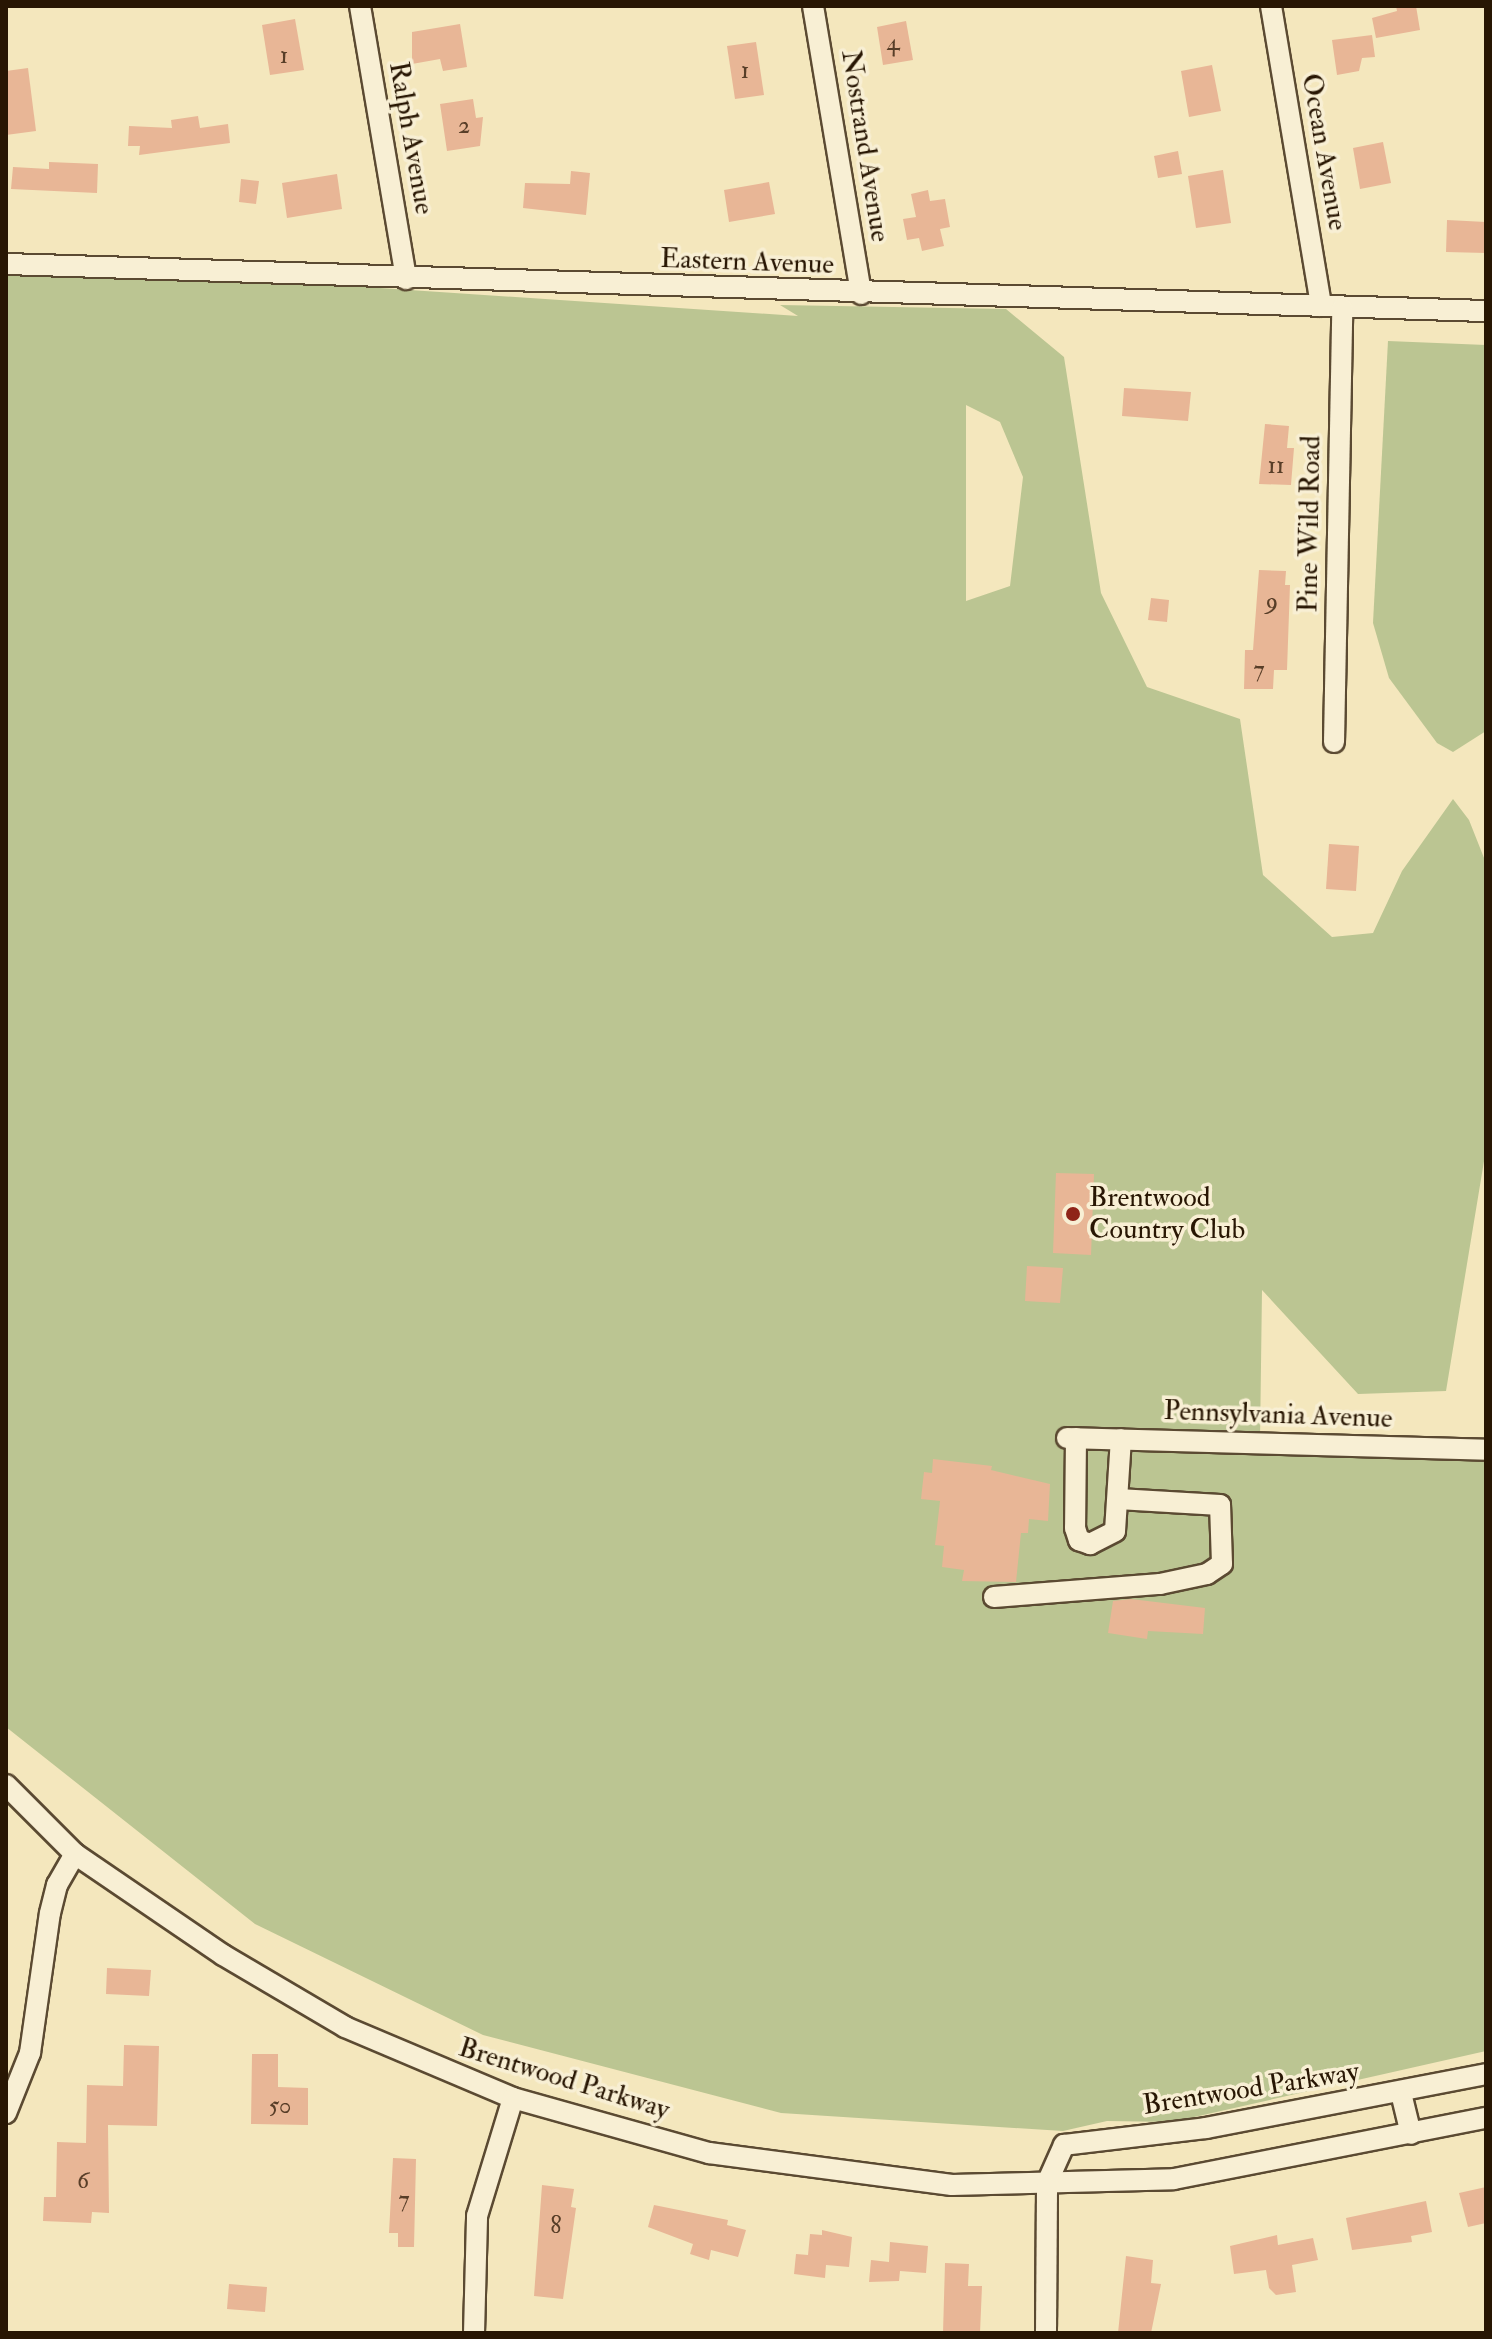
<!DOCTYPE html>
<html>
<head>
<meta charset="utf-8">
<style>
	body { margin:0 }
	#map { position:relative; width:1492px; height:2339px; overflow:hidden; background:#f4e7bd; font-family:"IM FELL Double Pica",serif }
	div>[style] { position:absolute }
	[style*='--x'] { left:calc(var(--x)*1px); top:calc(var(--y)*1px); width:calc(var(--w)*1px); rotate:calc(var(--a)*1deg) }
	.green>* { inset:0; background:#bbc592 }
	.building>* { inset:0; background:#e8b696 }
	.roads { filter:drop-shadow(2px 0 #5b4a32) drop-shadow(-2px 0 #5b4a32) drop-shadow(0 2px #5b4a32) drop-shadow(0 -2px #5b4a32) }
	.minor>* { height:20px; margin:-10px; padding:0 10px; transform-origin:10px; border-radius:10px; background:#f8efd4 }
	.dots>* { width:22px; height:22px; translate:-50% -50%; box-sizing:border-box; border:4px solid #f8efd4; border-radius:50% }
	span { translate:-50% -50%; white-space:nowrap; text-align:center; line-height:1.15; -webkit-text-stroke:7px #f8efd4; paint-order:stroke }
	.number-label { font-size:24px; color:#583e28 }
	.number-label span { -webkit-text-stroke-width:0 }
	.street-label { font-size:28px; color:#281603 }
	.poi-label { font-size:28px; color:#281603 }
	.left { translate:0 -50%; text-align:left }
	.frame { position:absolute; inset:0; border:8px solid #281603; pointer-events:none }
</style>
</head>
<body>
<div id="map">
	<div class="green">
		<div style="clip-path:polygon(evenodd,6px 263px,798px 316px,780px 305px,1006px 309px,1064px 357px,1101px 593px,1147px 687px,1240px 719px,1263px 875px,1332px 937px,1373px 933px,1402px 871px,1453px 799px,1469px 820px,1486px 863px,1486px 1149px,1446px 1391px,1358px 1394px,1262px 1290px,1260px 1441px,1486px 1450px,1486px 2051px,1172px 2122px,1107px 2121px,1063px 2131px,781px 2113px,483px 2035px,255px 1924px,6px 1727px,6px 263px,966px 405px,1000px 422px,1023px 477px,1010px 586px,966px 601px,966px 405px)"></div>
		<div style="clip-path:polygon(1388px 341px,1486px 345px,1486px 731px,1453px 752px,1437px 743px,1389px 678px,1373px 623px)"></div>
	</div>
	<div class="building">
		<div style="clip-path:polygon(1396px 6px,1416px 6px,1420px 30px,1376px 38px,1372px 18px,1397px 11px)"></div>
		<div style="clip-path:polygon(295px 19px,304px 70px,270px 75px,262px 25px)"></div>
		<div style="clip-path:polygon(906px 21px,913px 60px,883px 65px,877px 27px)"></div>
		<div style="clip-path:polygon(460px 24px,467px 67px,443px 71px,440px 59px,412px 64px,412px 32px)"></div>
		<div style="clip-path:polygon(1372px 35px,1375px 57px,1362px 58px,1359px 71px,1337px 75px,1332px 40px)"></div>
		<div style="clip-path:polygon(756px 42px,764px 95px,735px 99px,727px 46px)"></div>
		<div style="clip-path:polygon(1212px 65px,1221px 111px,1189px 117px,1181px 71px)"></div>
		<div style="clip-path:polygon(28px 68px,36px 131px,6px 135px,6px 71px)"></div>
		<div style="clip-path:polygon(473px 99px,476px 118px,483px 117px,480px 146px,447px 151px,440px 104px)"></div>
		<div style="clip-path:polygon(198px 116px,200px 128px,228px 124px,230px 143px,139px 155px,140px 146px,128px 146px,129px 126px,172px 128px,171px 120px)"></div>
		<div style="clip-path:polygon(1383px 142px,1391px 183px,1360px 189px,1353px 148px)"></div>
		<div style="clip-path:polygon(1178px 151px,1182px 174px,1158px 178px,1154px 156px)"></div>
		<div style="clip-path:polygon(49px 162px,98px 164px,97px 193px,11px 189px,13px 167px,49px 169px)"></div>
		<div style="clip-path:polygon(1223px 170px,1231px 223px,1196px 228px,1188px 176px)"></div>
		<div style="clip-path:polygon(571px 171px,590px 173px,586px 215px,523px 208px,525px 183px,570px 184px)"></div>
		<div style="clip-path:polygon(337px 174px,342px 209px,287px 218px,282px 183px)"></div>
		<div style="clip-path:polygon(241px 179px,259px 181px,256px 204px,239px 202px)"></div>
		<div style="clip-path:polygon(769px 182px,775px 214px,729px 222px,724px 190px)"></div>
		<div style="clip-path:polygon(928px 190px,930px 201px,945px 199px,950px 227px,940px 229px,944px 246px,922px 251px,919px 238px,907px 240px,903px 219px,916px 217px,911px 194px)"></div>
		<div style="clip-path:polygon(1447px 220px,1486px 222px,1486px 253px,1446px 252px)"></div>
		<div style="clip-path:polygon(1124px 388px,1191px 392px,1188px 421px,1122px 416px)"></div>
		<div style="clip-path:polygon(1265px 424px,1289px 426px,1287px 448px,1294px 448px,1291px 485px,1259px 484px)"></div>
		<div style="clip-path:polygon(1259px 570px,1286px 571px,1285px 585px,1290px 585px,1287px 670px,1274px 670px,1273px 689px,1244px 689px,1245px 650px,1253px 650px)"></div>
		<div style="clip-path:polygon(1151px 598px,1169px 600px,1167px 622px,1148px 620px)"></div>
		<div style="clip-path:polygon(1329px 844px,1359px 846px,1356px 891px,1326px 889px)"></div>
		<div style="clip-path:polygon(1056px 1173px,1094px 1174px,1091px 1255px,1053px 1253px)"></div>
		<div style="clip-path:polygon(1027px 1266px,1063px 1268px,1060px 1303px,1025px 1301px)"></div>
		<div style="clip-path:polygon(933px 1459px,992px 1466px,991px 1470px,1050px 1484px,1048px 1521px,1029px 1519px,1028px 1533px,1021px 1533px,1016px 1582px,962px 1581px,964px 1570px,942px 1567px,944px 1546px,935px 1545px,940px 1501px,921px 1499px,924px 1472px,932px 1473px)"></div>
		<div style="clip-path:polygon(1131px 1599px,1205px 1608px,1203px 1634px,1148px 1631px,1147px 1639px,1108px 1633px,1113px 1601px)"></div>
		<div style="clip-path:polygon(107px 1968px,151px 1970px,149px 1996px,106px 1994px)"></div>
		<div style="clip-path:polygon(124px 2045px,159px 2046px,157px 2126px,108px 2125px,109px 2213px,92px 2212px,91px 2223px,43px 2221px,44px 2197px,56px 2197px,57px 2142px,86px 2143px,87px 2085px,123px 2086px)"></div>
		<div style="clip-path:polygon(252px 2054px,278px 2054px,278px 2087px,308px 2088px,308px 2125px,251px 2124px)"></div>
		<div style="clip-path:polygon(393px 2158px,416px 2159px,414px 2247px,398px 2247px,398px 2233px,389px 2233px)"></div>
		<div style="clip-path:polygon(542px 2185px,574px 2189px,571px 2207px,576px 2208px,563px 2299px,534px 2296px)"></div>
		<div style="clip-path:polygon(1486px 2187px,1486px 2223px,1468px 2227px,1459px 2193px)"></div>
		<div style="clip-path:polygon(1426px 2201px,1432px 2232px,1411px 2236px,1412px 2242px,1352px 2250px,1346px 2218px)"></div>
		<div style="clip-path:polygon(654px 2205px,728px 2220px,727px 2225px,746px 2230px,738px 2257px,711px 2250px,709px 2260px,690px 2254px,693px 2244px,648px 2227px)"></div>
		<div style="clip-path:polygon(822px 2230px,852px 2237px,849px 2267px,826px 2265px,825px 2278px,794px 2274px,796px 2254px,808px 2255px,810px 2234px,822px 2235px)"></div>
		<div style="clip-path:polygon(1277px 2235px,1278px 2245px,1313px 2238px,1318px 2260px,1292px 2265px,1296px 2292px,1276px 2295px,1269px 2288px,1266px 2270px,1234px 2274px,1230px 2246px)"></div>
		<div style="clip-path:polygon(890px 2242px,928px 2246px,926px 2273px,900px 2271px,899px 2281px,869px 2282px,871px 2260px,889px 2262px)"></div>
		<div style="clip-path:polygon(1126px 2256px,1153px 2260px,1151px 2283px,1161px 2284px,1151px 2333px,1118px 2333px)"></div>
		<div style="clip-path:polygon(945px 2263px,969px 2264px,968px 2286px,982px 2286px,980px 2333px,943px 2333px)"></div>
		<div style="clip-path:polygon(229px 2284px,267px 2287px,265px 2312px,227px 2309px)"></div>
	</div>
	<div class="roads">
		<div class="minor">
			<div style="--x:360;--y:6;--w:277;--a:80.4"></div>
			<div style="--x:813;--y:6;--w:292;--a:80.5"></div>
			<div style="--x:1271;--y:6;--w:304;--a:80.5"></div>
			<div style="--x:6;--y:264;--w:1481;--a:1.82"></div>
			<div style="--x:1334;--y:742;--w:434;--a:-88.9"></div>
			<div style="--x:1067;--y:1438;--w:419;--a:1.6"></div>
			<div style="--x:1076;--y:1438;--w:90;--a:90.6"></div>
			<div style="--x:1075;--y:1528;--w:13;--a:72"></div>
			<div style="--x:1079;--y:1540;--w:12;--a:20"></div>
			<div style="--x:1090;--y:1544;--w:28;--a:-27"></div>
			<div style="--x:1115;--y:1531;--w:92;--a:-86.3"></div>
			<div style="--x:994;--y:1597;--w:167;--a:-4.5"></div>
			<div style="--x:1160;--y:1584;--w:48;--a:-12"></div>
			<div style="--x:1207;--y:1574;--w:18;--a:-34"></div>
			<div style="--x:1222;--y:1564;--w:59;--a:-91.9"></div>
			<div style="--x:1220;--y:1505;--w:102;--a:-176.6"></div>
			<div style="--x:6;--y:1785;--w:98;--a:45"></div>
			<div style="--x:75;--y:1854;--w:179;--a:34.3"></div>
			<div style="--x:223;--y:1955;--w:142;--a:30.5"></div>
			<div style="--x:345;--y:2027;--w:182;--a:22.9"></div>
			<div style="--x:513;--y:2098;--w:204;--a:15.7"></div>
			<div style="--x:709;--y:2153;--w:245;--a:7.5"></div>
			<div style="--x:952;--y:2185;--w:222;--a:-1.5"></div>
			<div style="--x:1174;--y:2179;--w:318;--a:-11.1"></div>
			<div style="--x:1401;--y:2093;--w:42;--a:76.3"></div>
			<div style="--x:6;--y:2113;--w:65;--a:-68.2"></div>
			<div style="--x:30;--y:2053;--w:141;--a:-81.9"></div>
			<div style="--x:50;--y:1913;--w:29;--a:-76"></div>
			<div style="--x:57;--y:1885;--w:36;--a:-60"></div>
			<div style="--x:474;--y:2333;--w:117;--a:-88.5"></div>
			<div style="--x:477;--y:2216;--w:123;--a:-73"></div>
			<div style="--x:1046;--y:2333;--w:150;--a:-89.6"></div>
			<div style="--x:1047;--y:2183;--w:42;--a:-65.9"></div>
			<div style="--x:1064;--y:2145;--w:143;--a:-6.8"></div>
			<div style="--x:1206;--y:2128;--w:285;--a:-10.9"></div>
		</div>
	</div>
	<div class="dots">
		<div style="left:1073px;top:1214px;background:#8f2418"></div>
	</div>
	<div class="number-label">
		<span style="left:893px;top:43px">4</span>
		<span style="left:284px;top:56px">1</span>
		<span style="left:745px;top:71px">1</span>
		<span style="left:464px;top:126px">2</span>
		<span style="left:1276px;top:466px">11</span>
		<span style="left:1272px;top:602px">9</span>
		<span style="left:1259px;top:670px">7</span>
		<span style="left:280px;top:2106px">50</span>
		<span style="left:83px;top:2181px">6</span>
		<span style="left:404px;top:2200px">7</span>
		<span style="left:556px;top:2226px">8</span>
	</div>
	<div class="street-label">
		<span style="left:411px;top:138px;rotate:80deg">Ralph Avenue</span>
		<span style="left:865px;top:146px;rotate:81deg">Nostrand Avenue</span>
		<span style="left:1324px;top:152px;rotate:80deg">Ocean Avenue</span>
		<span style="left:747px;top:262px;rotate:2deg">Eastern Avenue</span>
		<span style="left:1310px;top:524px;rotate:-89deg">Pine Wild Road</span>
		<span style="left:1278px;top:1415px;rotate:2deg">Pennsylvania Avenue</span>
		<span style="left:564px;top:2079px;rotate:17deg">Brentwood Parkway</span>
		<span style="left:1251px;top:2089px;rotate:-9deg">Brentwood Parkway</span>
	</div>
	<div class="poi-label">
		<span class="left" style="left:1089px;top:1214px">Brentwood<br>Country Club</span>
	</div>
	<div class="frame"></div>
</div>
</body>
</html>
